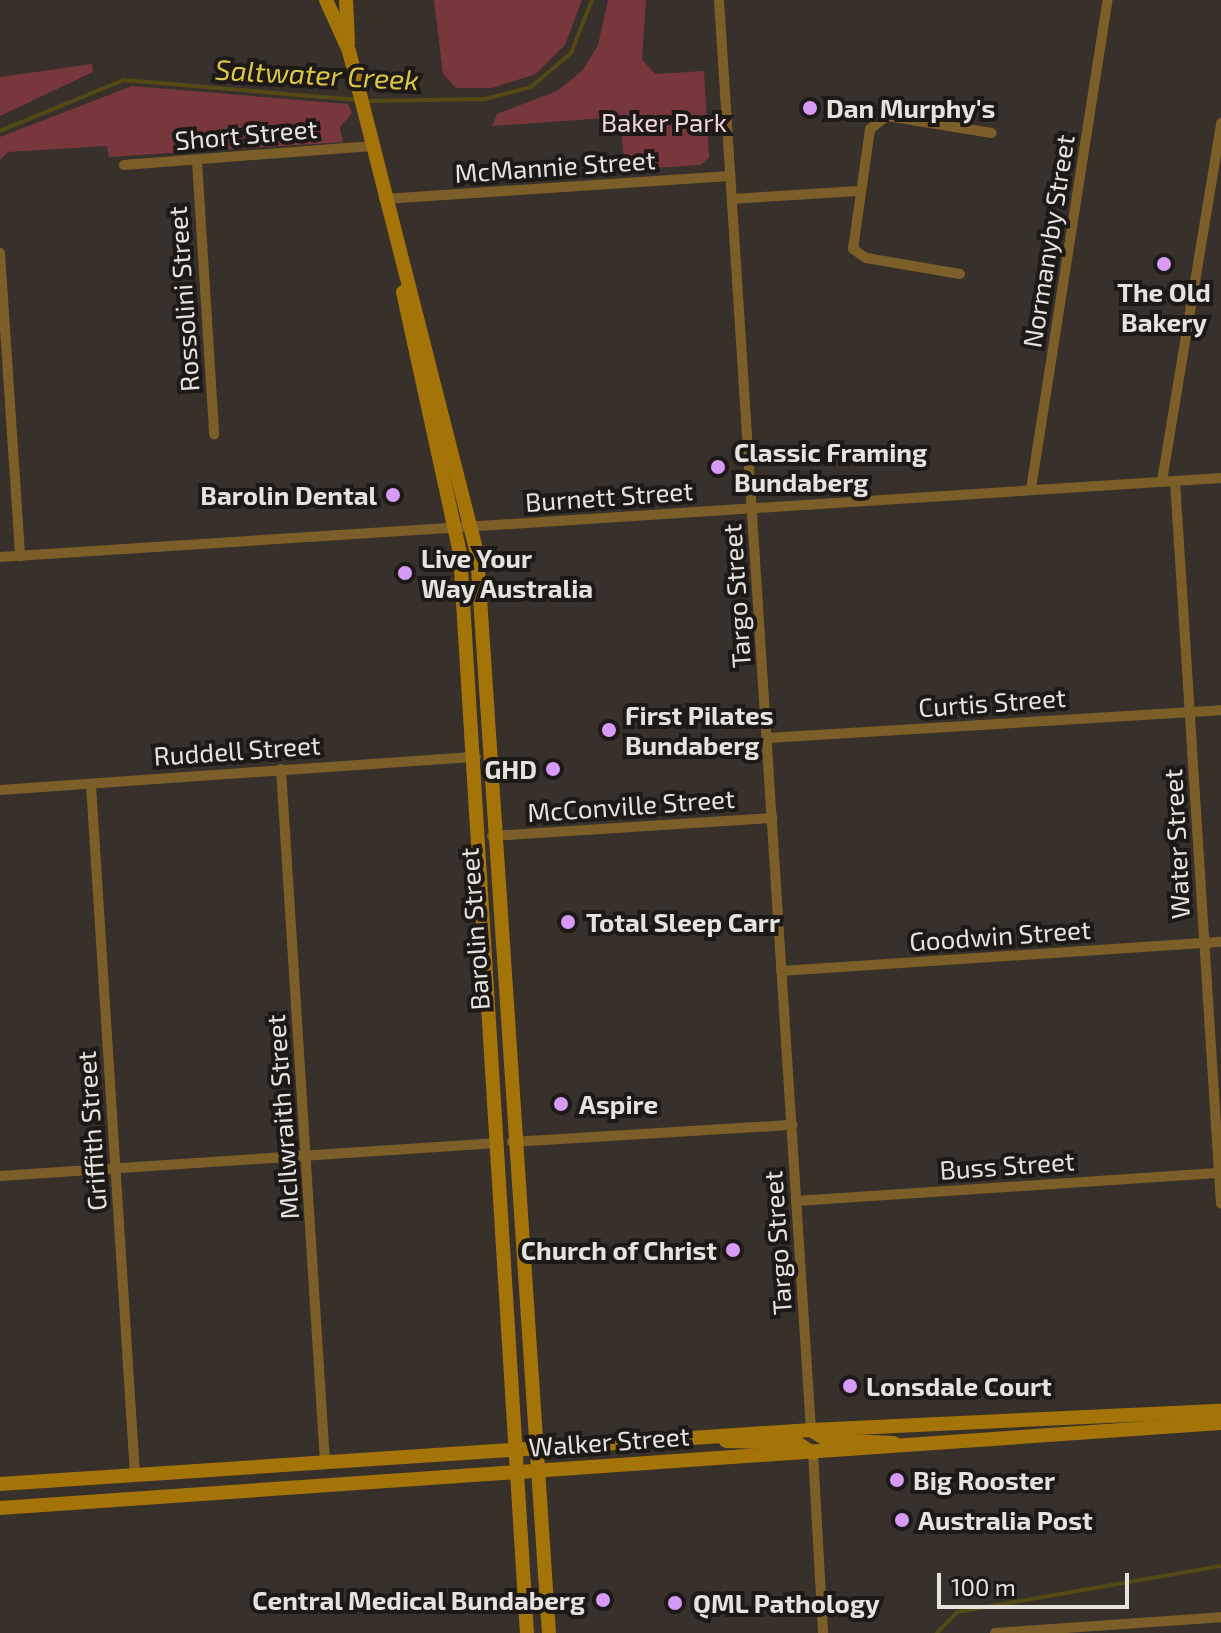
<!DOCTYPE html>
<html>
<head>
<meta charset="utf-8">
<style>
	body { margin:0 }
	#map { position:relative; width:1221px; height:1633px; overflow:hidden; background:#37302b; font-family:"Exo 2",sans-serif }
	div>[style] { position:absolute }
	[style*='--x'] { left:calc(var(--x)*1px); top:calc(var(--y)*1px); width:calc(var(--w)*1px); rotate:calc(var(--a)*1deg) }
	.green>* { inset:0; background:#77373d }
	.stream>* { height:4px; margin:-2px; padding:0 2px; transform-origin:2px; border-radius:2px; background:#534a16 }
	.minor>* { height:10px; margin:-5px; padding:0 5px; transform-origin:5px; border-radius:5px; background:#7c5e29 }
	.secondary>* { height:14px; margin:-7px; padding:0 7px; transform-origin:7px; border-radius:7px; background:#a57409 }
	.dots>* { width:22px; height:22px; translate:-50% -50%; box-sizing:border-box; border:4px solid #1c1917; border-radius:50% }
	span { translate:-50% -50%; white-space:nowrap; text-align:center; line-height:1.15; -webkit-text-stroke:8px #1c1917; paint-order:stroke }
	.poi-label { font-size:26px; color:#e6e2de; font-weight:700 }
	.left { translate:0 -50%; text-align:left }
	.right { translate:-100% -50%; text-align:right }
	.park-label { font-size:26px; color:#f0d5d6 }
	.street-label { font-size:26px; color:#e6e2de }
	.water-label { font-size:28px; color:#dcc642; font-style:italic }
	.scale { position:absolute; left:937px; top:1573px; width:192px; height:36px; box-sizing:border-box; border:4px solid #e6e2de; border-top:0; padding-left:10px; font-size:24px; line-height:28px; white-space:nowrap; color:#e6e2de; -webkit-text-stroke:6px #1c1917; paint-order:stroke }
</style>
</head>
<body>
<div id="map">
	<div class="green">
		<div style="clip-path:polygon(434px 0,582px 0,565px 45px,536px 74px,492px 88px,456px 88px,443px 74px)"></div>
		<div style="clip-path:polygon(608px 0,646px 0,642px 59px,655px 74px,704px 71px,709px 158px,700px 165px,625px 170px,620px 117px,492px 126px,497px 114px,557px 91px,582px 71px,598px 45px)"></div>
		<div style="clip-path:polygon(92px 64px,93px 72px,0 116px,0 77px)"></div>
		<div style="clip-path:polygon(132px 86px,348px 104px,352px 113px,340px 127px,343px 142px,109px 157px,107px 146px,8px 152px,0 160px,0 137px)"></div>
	</div>
	<div class="stream">
		<div style="--x:367;--y:101;--w:118;--a:-1"></div>
		<div style="--x:485;--y:99;--w:48;--a:-14.6"></div>
		<div style="--x:531;--y:87;--w:52;--a:-40.4"></div>
		<div style="--x:571;--y:53;--w:57;--a:-68.4"></div>
		<div style="--x:0;--y:131;--w:134;--a:-22.4"></div>
		<div style="--x:124;--y:80;--w:235;--a:4.9"></div>
		<div style="--x:937;--y:1633;--w:29;--a:-46"></div>
		<div style="--x:957;--y:1612;--w:268;--a:-9.9"></div>
	</div>
	<div class="minor">
		<div style="--x:719;--y:0;--w:1433;--a:86.32"></div>
		<div style="--x:197;--y:161;--w:274;--a:86.4"></div>
		<div style="--x:124;--y:165;--w:249;--a:-4.4"></div>
		<div style="--x:384;--y:199;--w:347;--a:-3.8"></div>
		<div style="--x:732;--y:199;--w:127;--a:-3.6"></div>
		<div style="--x:0;--y:253;--w:304;--a:86.2"></div>
		<div style="--x:960;--y:274;--w:95;--a:-170.3"></div>
		<div style="--x:866;--y:258;--w:16;--a:-145"></div>
		<div style="--x:853;--y:249;--w:121;--a:-81.9"></div>
		<div style="--x:870;--y:129;--w:21;--a:-37"></div>
		<div style="--x:887;--y:116;--w:106;--a:9.2"></div>
		<div style="--x:1162;--y:481;--w:363;--a:-80.6"></div>
		<div style="--x:1175;--y:481;--w:724;--a:86.36"></div>
		<div style="--x:1031;--y:489;--w:495;--a:-81.1"></div>
		<div style="--x:0;--y:557;--w:1224;--a:-3.7"></div>
		<div style="--x:767;--y:738;--w:455;--a:-3.5"></div>
		<div style="--x:281;--y:769;--w:694;--a:86.37"></div>
		<div style="--x:91;--y:785;--w:691;--a:86.35"></div>
		<div style="--x:0;--y:790;--w:477;--a:-4"></div>
		<div style="--x:492;--y:836;--w:281;--a:-3.7"></div>
		<div style="--x:781;--y:971;--w:441;--a:-3.8"></div>
		<div style="--x:512;--y:1142;--w:281;--a:-3.5"></div>
		<div style="--x:0;--y:1176;--w:499;--a:-3.8"></div>
		<div style="--x:796;--y:1201;--w:426;--a:-3.8"></div>
		<div style="--x:813;--y:1453;--w:180;--a:86.8"></div>
		<div style="--x:995;--y:1633;--w:227;--a:-4"></div>
	</div>
	<div class="secondary">
		<div style="--x:326;--y:0;--w:56;--a:65.7"></div>
		<div style="--x:349;--y:51;--w:518;--a:75.7"></div>
		<div style="--x:477;--y:553;--w:1082;--a:86.19"></div>
		<div style="--x:346;--y:0;--w:43;--a:87.3"></div>
		<div style="--x:403;--y:292;--w:268;--a:77.7"></div>
		<div style="--x:460;--y:554;--w:1081;--a:86.45"></div>
		<div style="--x:811;--y:1430;--w:19;--a:32"></div>
		<div style="--x:827;--y:1440;--w:67;--a:2.6"></div>
		<div style="--x:726;--y:1441;--w:71;--a:1.6"></div>
		<div style="--x:797;--y:1443;--w:19;--a:32"></div>
		<div style="--x:0;--y:1484;--w:813;--a:-3.81"></div>
		<div style="--x:811;--y:1430;--w:410;--a:-2.7"></div>
		<div style="--x:0;--y:1508;--w:1224;--a:-3.98"></div>
	</div>
	<div class="dots">
		<div style="left:810px;top:108px;background:#d89af8"></div>
		<div style="left:1164px;top:264px;background:#d89af8"></div>
		<div style="left:718px;top:467px;background:#d89af8"></div>
		<div style="left:393px;top:495px;background:#d89af8"></div>
		<div style="left:405px;top:573px;background:#d89af8"></div>
		<div style="left:609px;top:730px;background:#d89af8"></div>
		<div style="left:553px;top:769px;background:#d89af8"></div>
		<div style="left:568px;top:922px;background:#d89af8"></div>
		<div style="left:561px;top:1104px;background:#d89af8"></div>
		<div style="left:733px;top:1250px;background:#d89af8"></div>
		<div style="left:850px;top:1386px;background:#d89af8"></div>
		<div style="left:897px;top:1480px;background:#d89af8"></div>
		<div style="left:902px;top:1520px;background:#d89af8"></div>
		<div style="left:603px;top:1600px;background:#d89af8"></div>
		<div style="left:675px;top:1603px;background:#d89af8"></div>
	</div>
	<div class="poi-label">
		<span class="left" style="left:826px;top:108px">Dan Murphy's</span>
		<span style="left:1164px;top:307px">The Old<br>Bakery</span>
		<span class="left" style="left:734px;top:467px">Classic Framing<br>Bundaberg</span>
		<span class="right" style="left:377px;top:495px">Barolin Dental</span>
		<span class="left" style="left:421px;top:573px">Live Your<br>Way Australia</span>
		<span class="left" style="left:625px;top:730px">First Pilates<br>Bundaberg</span>
		<span class="right" style="left:537px;top:769px">GHD</span>
		<span class="left" style="left:586px;top:922px">Total Sleep Carr</span>
		<span class="left" style="left:579px;top:1104px">Aspire</span>
		<span class="right" style="left:717px;top:1250px">Church of Christ</span>
		<span class="left" style="left:866px;top:1386px">Lonsdale Court</span>
		<span class="left" style="left:913px;top:1480px">Big Rooster</span>
		<span class="left" style="left:918px;top:1520px">Australia Post</span>
		<span class="right" style="left:585px;top:1600px">Central Medical Bundaberg</span>
		<span class="left" style="left:693px;top:1603px">QML Pathology</span>
	</div>
	<div class="park-label">
		<span style="left:664px;top:122px">Baker Park</span>
	</div>
	<div class="street-label">
		<span style="left:246px;top:134px;rotate:-5deg">Short Street</span>
		<span style="left:555px;top:166px;rotate:-4deg">McMannie Street</span>
		<span style="left:1048px;top:241px;rotate:-81deg">Normanyby Street</span>
		<span style="left:183px;top:299px;rotate:-94deg">Rossolini Street</span>
		<span style="left:609px;top:496px;rotate:-4deg">Burnett Street</span>
		<span style="left:736px;top:596px;rotate:-94deg">Targo Street</span>
		<span style="left:992px;top:702px;rotate:-4deg">Curtis Street</span>
		<span style="left:237px;top:750px;rotate:-4deg">Ruddell Street</span>
		<span style="left:631px;top:805px;rotate:-4deg">McConville Street</span>
		<span style="left:1176px;top:844px;rotate:-93deg">Water Street</span>
		<span style="left:474px;top:929px;rotate:-94deg">Barolin Street</span>
		<span style="left:1000px;top:935px;rotate:-4deg">Goodwin Street</span>
		<span style="left:282px;top:1117px;rotate:-94deg">McIlwraith Street</span>
		<span style="left:91px;top:1131px;rotate:-94deg">Griffith Street</span>
		<span style="left:1007px;top:1165px;rotate:-4deg">Buss Street</span>
		<span style="left:777px;top:1243px;rotate:-94deg">Targo Street</span>
		<span style="left:609px;top:1441px;rotate:-4deg">Walker Street</span>
	</div>
	<div class="water-label">
		<span style="left:317px;top:74px;rotate:3deg">Saltwater Creek</span>
	</div>
	<div class="scale">100 m</div>
</div>
</body>
</html>
